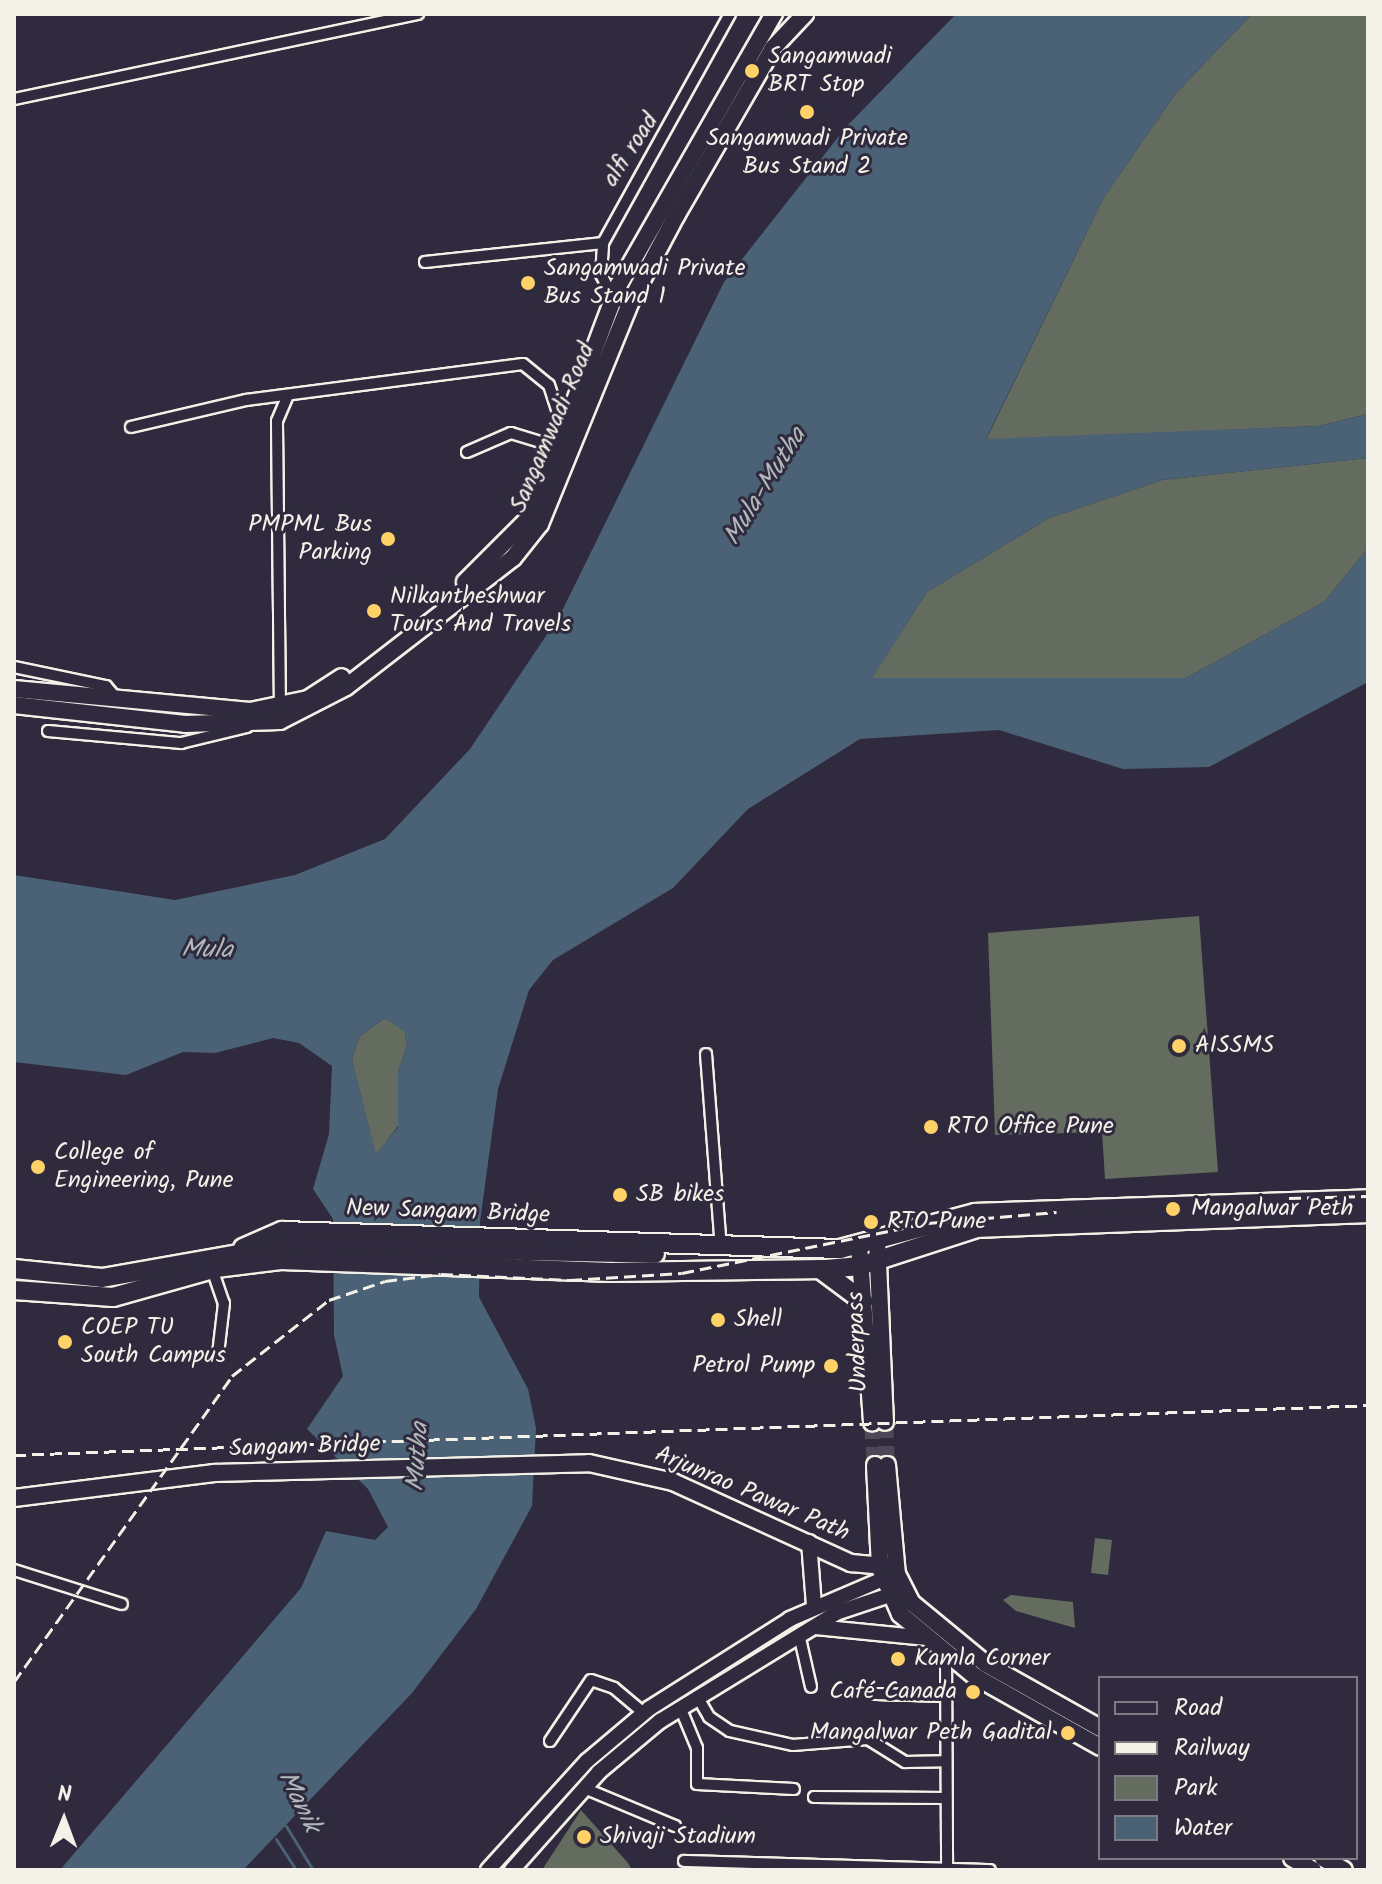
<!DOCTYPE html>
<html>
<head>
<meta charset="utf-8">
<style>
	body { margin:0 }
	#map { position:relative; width:1382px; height:1884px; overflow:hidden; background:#2f2a3d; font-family:Kalam,sans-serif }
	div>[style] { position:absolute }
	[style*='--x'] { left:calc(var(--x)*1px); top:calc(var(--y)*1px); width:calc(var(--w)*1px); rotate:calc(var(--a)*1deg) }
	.green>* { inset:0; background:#646c60 }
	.water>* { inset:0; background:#4b6276 }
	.stream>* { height:3px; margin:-1.5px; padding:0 1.5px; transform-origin:1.5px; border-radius:1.5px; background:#4b6276 }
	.primary-tunnel>* { height:16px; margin-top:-8px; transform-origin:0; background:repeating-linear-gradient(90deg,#4d4857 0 16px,transparent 0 24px) }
	.roads { filter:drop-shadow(2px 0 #f4f1e8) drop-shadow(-2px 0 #f4f1e8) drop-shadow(0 2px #f4f1e8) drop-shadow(0 -2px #f4f1e8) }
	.street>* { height:10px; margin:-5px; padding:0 5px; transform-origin:5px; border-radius:5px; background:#2f2a3d }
	.secondary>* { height:14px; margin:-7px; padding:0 7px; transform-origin:7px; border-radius:7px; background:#2f2a3d }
	.primary>* { height:16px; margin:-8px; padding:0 8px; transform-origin:8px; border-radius:8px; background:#2f2a3d }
	.highway>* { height:18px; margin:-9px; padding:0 9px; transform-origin:9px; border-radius:9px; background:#2f2a3d }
	.rail>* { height:3px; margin-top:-1.5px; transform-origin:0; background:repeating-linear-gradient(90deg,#f4f1e8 0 12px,transparent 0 18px) }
	.dots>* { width:22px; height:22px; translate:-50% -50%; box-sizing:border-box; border:4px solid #2f2a3d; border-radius:50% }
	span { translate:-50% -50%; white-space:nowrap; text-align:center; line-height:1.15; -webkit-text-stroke:6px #2f2a3d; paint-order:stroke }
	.poi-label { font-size:24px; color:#f4f1e8 }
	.left { translate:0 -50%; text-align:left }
	.right { translate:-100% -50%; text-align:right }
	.street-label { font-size:24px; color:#f4f1e8 }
	.water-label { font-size:26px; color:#b0b8ba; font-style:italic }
	.frame { position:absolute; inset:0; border:16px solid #f4f1e8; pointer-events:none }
	.legend { position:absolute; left:1098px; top:1676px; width:260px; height:184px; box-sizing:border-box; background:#2f2a3d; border:2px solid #7e7a81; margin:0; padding:10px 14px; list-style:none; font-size:24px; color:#f4f1e8 }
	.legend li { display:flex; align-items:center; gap:16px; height:40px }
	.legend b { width:40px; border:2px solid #7e7a81 }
	.north { position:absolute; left:24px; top:1780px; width:80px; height:80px; -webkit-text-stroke:6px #2f2a3d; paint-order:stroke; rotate:1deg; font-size:22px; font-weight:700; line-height:32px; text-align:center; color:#f4f1e8 }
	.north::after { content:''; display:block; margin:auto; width:28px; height:36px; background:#f4f1e8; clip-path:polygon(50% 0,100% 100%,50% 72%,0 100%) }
</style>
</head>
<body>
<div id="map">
	<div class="green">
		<div style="clip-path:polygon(1252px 14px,1368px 14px,1368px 414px,1319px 426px,986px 440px,1104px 197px,1176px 93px)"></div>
		<div style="clip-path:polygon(1368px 458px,1368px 548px,1324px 602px,1186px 678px,871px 679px,927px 592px,1049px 518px,1162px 480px)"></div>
		<div style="clip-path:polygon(1199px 916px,1218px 1172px,1105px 1179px,1102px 1132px,995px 1135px,988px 933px)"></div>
		<div style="clip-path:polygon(385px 1018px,405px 1031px,407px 1047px,398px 1071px,398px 1126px,376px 1155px,352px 1060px,359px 1037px)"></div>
		<div style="clip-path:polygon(1095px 1538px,1112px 1540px,1108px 1575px,1091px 1573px)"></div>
		<div style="clip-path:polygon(1011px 1595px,1073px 1602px,1075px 1628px,1016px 1611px,1003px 1600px)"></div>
		<div style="clip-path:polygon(581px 1810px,628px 1863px,632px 1870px,542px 1870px)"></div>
	</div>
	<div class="water">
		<div style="clip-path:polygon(evenodd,956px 14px,1252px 14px,1176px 93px,1104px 197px,986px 439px,1319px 426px,1368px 414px,1368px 458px,1162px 480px,1049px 518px,927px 592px,872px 678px,1186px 678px,1324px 602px,1368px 548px,1368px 682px,1209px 767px,1123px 769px,999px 730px,860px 739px,748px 809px,673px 888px,553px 960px,529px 990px,498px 1089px,480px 1222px,479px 1297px,528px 1389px,536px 1428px,532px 1506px,476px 1609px,412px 1693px,243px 1870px,60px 1870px,301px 1588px,326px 1531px,375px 1540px,388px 1527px,368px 1489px,307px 1429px,343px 1376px,334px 1335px,333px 1219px,313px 1189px,329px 1134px,332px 1066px,299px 1043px,273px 1038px,215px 1053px,183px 1052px,126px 1075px,14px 1062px,14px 875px,175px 900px,295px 875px,385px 839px,470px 749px,560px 615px,724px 282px,847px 126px,956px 14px,385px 1018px,405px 1032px,407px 1047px,398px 1071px,398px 1127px,376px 1154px,352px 1060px,359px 1037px,385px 1018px)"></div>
	</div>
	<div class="stream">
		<div style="--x:286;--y:1826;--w:52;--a:58.5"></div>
		<div style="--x:276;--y:1839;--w:37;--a:57"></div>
	</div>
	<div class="primary-tunnel">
		<div style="--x:885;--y:1422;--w:43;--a:87.3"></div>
		<div style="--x:872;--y:1423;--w:42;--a:85.9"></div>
	</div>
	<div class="roads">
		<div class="street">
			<div style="--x:14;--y:99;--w:413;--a:-11.9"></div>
			<div style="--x:425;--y:262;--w:179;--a:-6.1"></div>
			<div style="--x:629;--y:306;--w:18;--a:-151"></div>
			<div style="--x:613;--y:297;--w:26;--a:-118"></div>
			<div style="--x:601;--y:274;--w:31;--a:-86"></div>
			<div style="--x:603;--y:243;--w:262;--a:-61"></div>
			<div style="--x:131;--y:427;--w:118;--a:-13.2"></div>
			<div style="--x:246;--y:400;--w:279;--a:-7.4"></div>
			<div style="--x:523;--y:364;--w:33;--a:39"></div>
			<div style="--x:549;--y:385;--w:45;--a:72"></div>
			<div style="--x:467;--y:452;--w:48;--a:-23.4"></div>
			<div style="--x:511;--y:433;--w:48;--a:16.9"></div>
			<div style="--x:14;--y:667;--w:94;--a:11.7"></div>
			<div style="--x:106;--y:686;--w:16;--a:50"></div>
			<div style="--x:280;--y:710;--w:289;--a:-90.6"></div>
			<div style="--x:277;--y:421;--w:28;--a:-67"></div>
			<div style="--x:48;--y:731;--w:134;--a:5.2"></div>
			<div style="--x:181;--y:743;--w:68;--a:-13.6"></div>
			<div style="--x:706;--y:1054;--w:194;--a:85.6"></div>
			<div style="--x:212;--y:1269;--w:36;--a:71"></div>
			<div style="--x:224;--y:1303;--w:51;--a:96.7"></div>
			<div style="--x:14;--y:1570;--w:113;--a:17.5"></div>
			<div style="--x:799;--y:1634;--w:54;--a:77.2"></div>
			<div style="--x:946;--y:1655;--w:213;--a:89.7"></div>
			<div style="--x:876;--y:1694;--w:69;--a:1.7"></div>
			<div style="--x:697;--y:1696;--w:24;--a:60"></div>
			<div style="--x:709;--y:1717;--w:25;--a:34"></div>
			<div style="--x:730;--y:1731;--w:65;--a:12.5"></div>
			<div style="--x:793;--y:1745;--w:75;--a:-4.6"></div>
			<div style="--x:868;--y:1739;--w:44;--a:31.9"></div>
			<div style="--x:905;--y:1762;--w:39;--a:-1"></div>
			<div style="--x:680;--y:1707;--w:44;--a:67.5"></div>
			<div style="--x:697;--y:1748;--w:36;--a:90"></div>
			<div style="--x:697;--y:1784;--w:97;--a:3"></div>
			<div style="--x:550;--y:1741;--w:73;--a:-56.1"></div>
			<div style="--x:591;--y:1680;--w:24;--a:19"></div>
			<div style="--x:614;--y:1688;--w:39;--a:40"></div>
			<div style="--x:584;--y:1788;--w:99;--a:22.7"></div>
			<div style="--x:814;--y:1797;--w:131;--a:0.4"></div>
			<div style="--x:684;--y:1861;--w:306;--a:1.7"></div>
		</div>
		<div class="secondary">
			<div style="--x:809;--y:1542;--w:64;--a:85.5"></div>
			<div style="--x:815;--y:1627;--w:113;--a:5.6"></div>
			<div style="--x:488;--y:1870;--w:147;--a:-47.8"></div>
			<div style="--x:587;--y:1761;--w:82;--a:-40.1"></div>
			<div style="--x:650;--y:1708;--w:166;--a:-32.4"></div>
			<div style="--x:790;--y:1619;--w:111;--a:-23.3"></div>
			<div style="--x:512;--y:1870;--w:131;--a:-48.4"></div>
			<div style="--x:599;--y:1772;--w:80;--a:-39.9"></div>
			<div style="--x:660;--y:1721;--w:206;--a:-31.5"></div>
			<div style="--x:836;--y:1613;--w:66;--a:-18.4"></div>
		</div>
		<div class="primary">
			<div style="--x:465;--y:582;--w:95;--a:-45"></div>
			<div style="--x:532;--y:515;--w:245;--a:-69.4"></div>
			<div style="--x:618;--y:286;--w:314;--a:-60.2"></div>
			<div style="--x:14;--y:689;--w:237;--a:5.3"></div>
			<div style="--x:250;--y:711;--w:59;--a:-11.7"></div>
			<div style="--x:308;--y:699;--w:40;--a:-32.9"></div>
			<div style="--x:14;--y:705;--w:172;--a:6.3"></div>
			<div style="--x:185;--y:724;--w:95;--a:-1.8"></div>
			<div style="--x:280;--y:721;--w:74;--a:-27.3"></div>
			<div style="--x:346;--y:687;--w:211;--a:-37.7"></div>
			<div style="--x:513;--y:558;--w:43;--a:-51.5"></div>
			<div style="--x:540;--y:524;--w:241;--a:-67.8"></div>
			<div style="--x:631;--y:301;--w:96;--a:-62.1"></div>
			<div style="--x:676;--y:216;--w:194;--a:-60"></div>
			<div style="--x:773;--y:48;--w:47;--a:-46.7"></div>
			<div style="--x:877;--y:1240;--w:182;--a:87.5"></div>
			<div style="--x:859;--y:1245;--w:178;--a:85.8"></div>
			<div style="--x:875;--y:1465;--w:103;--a:87.2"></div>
			<div style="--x:880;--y:1568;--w:50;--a:66.5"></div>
			<div style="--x:900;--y:1614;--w:99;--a:39.7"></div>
			<div style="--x:976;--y:1677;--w:142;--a:29.4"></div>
			<div style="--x:887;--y:1465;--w:109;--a:84.8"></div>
			<div style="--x:897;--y:1574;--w:33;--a:63"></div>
			<div style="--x:912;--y:1603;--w:96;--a:39.5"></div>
			<div style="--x:986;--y:1664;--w:131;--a:29.3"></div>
			<div style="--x:14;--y:1498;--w:202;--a:-7.1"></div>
			<div style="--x:214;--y:1473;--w:375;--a:-1.5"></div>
			<div style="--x:589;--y:1463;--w:86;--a:12.7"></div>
			<div style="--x:673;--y:1482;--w:196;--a:24.5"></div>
			<div style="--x:851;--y:1563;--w:45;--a:5.1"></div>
			<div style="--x:1292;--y:1858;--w:24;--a:30"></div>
			<div style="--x:1323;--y:1858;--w:24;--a:30"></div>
		</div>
		<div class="highway">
			<div style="--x:243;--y:1248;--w:43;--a:-23.6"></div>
			<div style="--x:282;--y:1231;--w:558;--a:1.85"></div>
			<div style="--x:840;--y:1249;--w:140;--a:-14.9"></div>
			<div style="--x:975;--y:1213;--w:393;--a:-2"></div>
			<div style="--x:14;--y:1269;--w:88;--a:5.8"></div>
			<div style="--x:102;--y:1278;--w:184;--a:-10"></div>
			<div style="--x:283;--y:1246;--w:372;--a:1.2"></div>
			<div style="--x:820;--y:1269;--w:54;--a:36.7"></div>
			<div style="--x:14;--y:1290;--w:99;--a:4"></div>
			<div style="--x:113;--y:1297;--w:107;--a:-15.7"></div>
			<div style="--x:216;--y:1268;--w:65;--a:-7"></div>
			<div style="--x:281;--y:1260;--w:330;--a:2.1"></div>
			<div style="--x:611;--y:1272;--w:215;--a:-0.8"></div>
			<div style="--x:826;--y:1269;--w:34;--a:-5"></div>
			<div style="--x:860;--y:1266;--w:123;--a:-18"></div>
			<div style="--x:977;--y:1228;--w:391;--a:-2.2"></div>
		</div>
	</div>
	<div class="rail">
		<div style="--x:1289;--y:1198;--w:79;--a:-1.5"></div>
		<div style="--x:14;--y:1455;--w:1355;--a:-2.11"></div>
		<div style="--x:14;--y:1682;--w:376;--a:-54.5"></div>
		<div style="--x:232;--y:1376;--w:123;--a:-38.1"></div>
		<div style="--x:329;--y:1300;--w:59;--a:-18.7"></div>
		<div style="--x:385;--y:1281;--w:56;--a:-7.1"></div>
		<div style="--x:441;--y:1274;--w:129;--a:2.7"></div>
		<div style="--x:570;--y:1280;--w:112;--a:-3.6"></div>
		<div style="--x:682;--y:1273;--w:251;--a:-11.5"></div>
		<div style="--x:928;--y:1223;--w:129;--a:-4.9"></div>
	</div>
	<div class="dots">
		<div style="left:752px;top:71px;background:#ffd166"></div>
		<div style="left:807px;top:112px;background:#ffd166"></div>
		<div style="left:528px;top:283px;background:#ffd166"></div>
		<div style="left:388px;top:539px;background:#ffd166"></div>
		<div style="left:374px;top:611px;background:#ffd166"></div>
		<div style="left:1179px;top:1046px;background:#ffd166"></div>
		<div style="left:931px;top:1127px;background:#ffd166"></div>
		<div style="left:38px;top:1167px;background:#ffd166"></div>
		<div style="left:620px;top:1195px;background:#ffd166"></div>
		<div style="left:1173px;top:1209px;background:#ffd166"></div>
		<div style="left:871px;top:1222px;background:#ffd166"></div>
		<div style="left:718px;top:1320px;background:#ffd166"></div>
		<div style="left:65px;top:1342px;background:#ffd166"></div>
		<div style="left:831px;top:1366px;background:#ffd166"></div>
		<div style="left:898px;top:1659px;background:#ffd166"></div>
		<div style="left:973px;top:1692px;background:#ffd166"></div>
		<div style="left:1068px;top:1733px;background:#ffd166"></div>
		<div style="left:584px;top:1837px;background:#ffd166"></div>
	</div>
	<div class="poi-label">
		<span class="left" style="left:768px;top:71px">Sangamwadi<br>BRT Stop</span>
		<span style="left:807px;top:153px">Sangamwadi Private<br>Bus Stand 2</span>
		<span class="left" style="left:544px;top:283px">Sangamwadi Private<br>Bus Stand 1</span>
		<span class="right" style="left:372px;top:539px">PMPML Bus<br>Parking</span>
		<span class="left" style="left:390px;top:611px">Nilkantheshwar<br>Tours And Travels</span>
		<span class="left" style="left:1195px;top:1046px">AISSMS</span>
		<span class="left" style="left:947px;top:1127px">RTO Office Pune</span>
		<span class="left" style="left:54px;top:1167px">College of<br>Engineering, Pune</span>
		<span class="left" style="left:636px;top:1195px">SB bikes</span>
		<span class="left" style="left:1191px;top:1209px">Mangalwar Peth</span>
		<span class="left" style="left:887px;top:1222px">RTO Pune</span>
		<span class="left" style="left:734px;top:1320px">Shell</span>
		<span class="left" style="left:81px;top:1342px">COEP TU<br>South Campus</span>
		<span class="right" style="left:815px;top:1366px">Petrol Pump</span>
		<span class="left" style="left:914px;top:1659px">Kamla Corner</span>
		<span class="right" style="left:957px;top:1692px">Café Canada</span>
		<span class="right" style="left:1052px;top:1733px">Mangalwar Peth Gadital</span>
		<span class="left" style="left:600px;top:1837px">Shivaji Stadium</span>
	</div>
	<div class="street-label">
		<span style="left:631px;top:150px;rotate:-57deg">alfi road</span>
		<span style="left:553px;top:428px;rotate:-67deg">Sangamwadi Road</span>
		<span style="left:448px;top:1212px;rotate:2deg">New Sangam Bridge</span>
		<span style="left:858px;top:1342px;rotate:-92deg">Underpass</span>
		<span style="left:305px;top:1447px;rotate:-2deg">Sangam Bridge</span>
		<span style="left:752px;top:1494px;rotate:23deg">Arjunrao Pawar Path</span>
	</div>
	<div class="water-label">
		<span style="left:766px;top:487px;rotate:-58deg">Mula-Mutha</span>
		<span style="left:207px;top:951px;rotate:1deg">Mula</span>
		<span style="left:419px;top:1457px;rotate:-86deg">Mutha</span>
		<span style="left:298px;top:1802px;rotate:64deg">Manik</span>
	</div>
	<div class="frame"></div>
	<ul class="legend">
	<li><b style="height:10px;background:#2f2a3d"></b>Road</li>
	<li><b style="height:10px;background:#f4f1e8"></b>Railway</li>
	<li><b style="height:22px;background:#646c60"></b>Park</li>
	<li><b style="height:22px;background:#4b6276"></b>Water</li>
	</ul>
	<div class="north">N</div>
</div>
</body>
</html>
